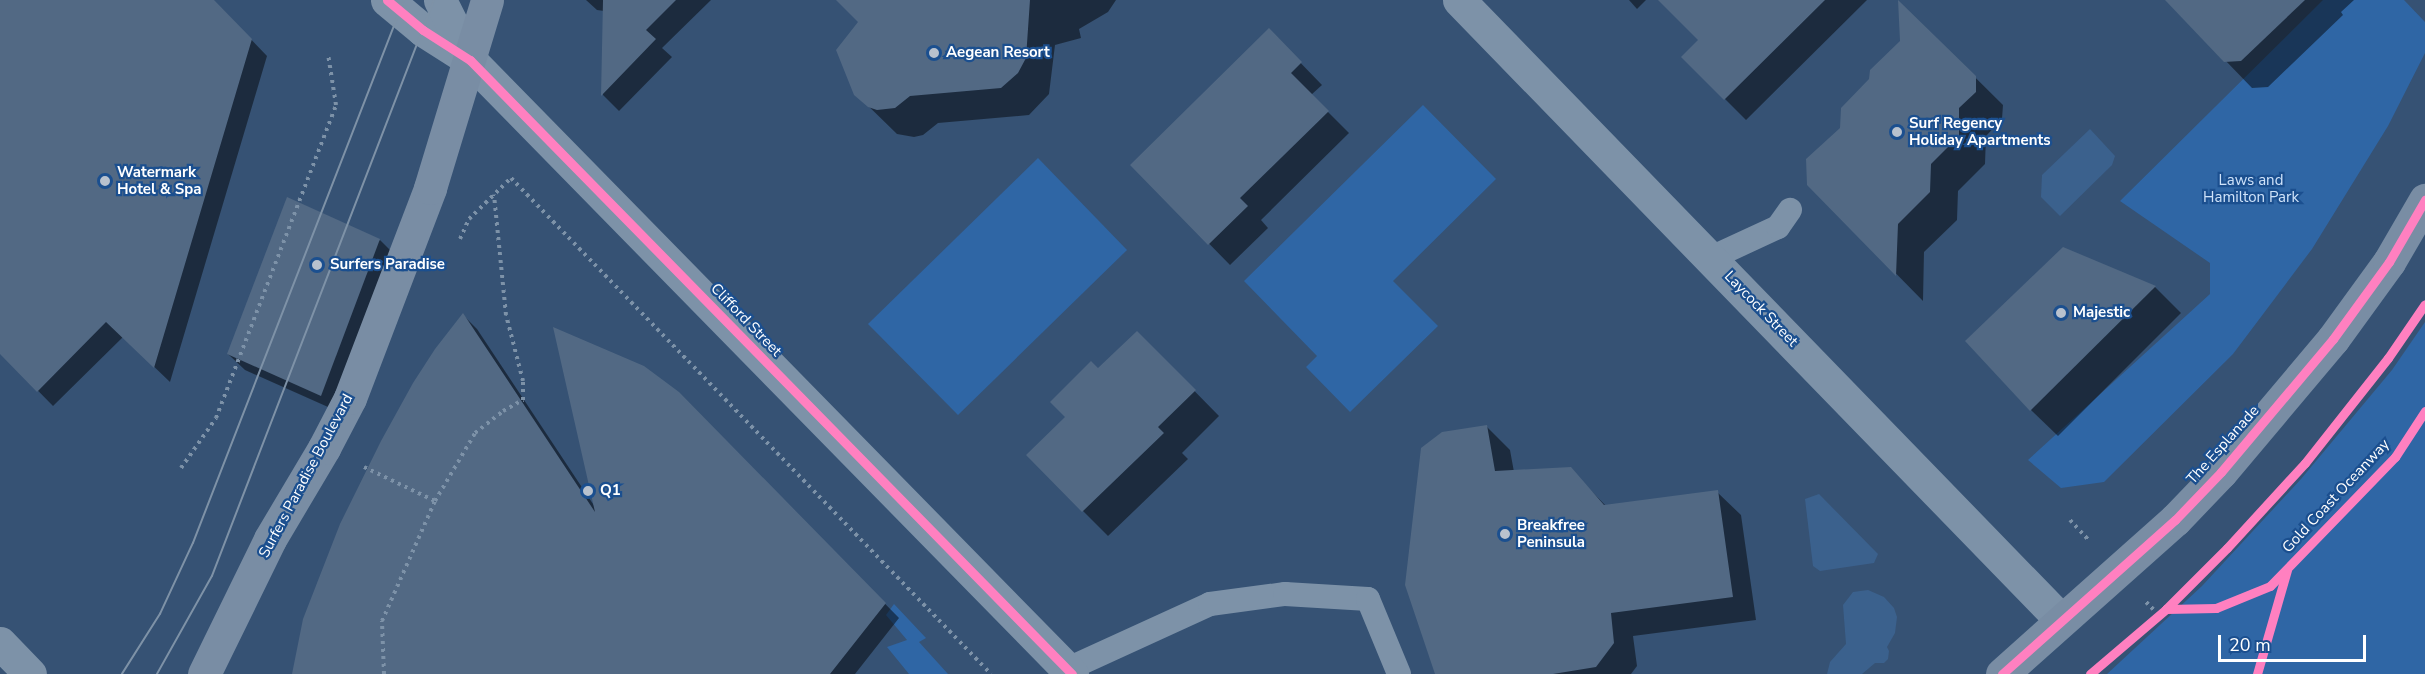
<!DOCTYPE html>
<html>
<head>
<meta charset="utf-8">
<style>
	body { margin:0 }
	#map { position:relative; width:2425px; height:674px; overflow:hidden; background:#365274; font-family:"Nunito Sans",sans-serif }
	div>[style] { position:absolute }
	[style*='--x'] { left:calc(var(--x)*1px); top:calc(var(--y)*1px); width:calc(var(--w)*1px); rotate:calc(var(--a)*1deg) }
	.green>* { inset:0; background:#2f66a5 }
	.water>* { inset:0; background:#3b618d }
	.shadow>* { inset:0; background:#0007 }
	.building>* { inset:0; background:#526984 }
	.path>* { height:4px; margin-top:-2px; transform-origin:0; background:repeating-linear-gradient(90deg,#7d92a8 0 3px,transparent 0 7.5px) }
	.lane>* { height:24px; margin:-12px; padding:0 12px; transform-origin:12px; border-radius:12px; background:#7d92a8 }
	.street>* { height:33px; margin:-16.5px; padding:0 16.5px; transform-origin:16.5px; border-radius:16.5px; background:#7d92a8 }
	.secondary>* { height:33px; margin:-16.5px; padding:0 16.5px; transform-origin:16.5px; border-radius:16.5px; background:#798da4 }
	.tram>* { height:1.5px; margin:-0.75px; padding:0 0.75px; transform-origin:0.75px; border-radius:0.75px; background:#7e92a7 }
	.cycleway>* { height:9px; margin:-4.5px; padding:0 4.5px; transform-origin:4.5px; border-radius:4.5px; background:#ff80c0 }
	.dots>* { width:16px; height:16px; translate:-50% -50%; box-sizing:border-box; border:3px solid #1b4f8f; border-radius:50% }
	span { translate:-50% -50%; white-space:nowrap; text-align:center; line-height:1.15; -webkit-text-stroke:4.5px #1b4f8f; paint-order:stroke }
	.poi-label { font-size:15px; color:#fff; font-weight:700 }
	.left { translate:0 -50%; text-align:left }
	.park-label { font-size:15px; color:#cfe3fa }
	.street-label { font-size:15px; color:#fff }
	.scale { position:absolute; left:2218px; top:635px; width:148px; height:27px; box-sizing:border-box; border:3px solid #fff; border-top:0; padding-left:8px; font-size:18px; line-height:21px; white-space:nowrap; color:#fff; -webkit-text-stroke:4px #1b4f8f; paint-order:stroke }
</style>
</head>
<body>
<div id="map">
	<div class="green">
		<div style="clip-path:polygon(2323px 0,2404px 0,2425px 22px,2425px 53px,2388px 126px,2312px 249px,2233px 354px,2104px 482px,2061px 488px,2028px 460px,2210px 294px,2210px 263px,2120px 201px)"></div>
		<div style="clip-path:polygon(1423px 105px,1496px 179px,1393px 281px,1438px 326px,1350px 412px,1306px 367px,1317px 356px,1244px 281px)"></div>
		<div style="clip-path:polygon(1038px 158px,1127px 250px,958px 415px,868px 324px)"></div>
		<div style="clip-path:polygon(2425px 322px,2425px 674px,2107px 674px,2202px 586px,2301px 479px,2392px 370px)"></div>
		<div style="clip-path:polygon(894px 604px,926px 638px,919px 642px,948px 674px,909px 674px,887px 647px,907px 640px,886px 615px)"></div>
	</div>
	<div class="water">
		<div style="clip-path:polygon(2090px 129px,2115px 156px,2112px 165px,2060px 216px,2041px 197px,2042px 175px)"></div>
		<div style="clip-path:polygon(1819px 494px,1878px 554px,1874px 563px,1820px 571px,1813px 566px,1805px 499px)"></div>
		<div style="clip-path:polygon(1868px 590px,1884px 597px,1894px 608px,1897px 617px,1895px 633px,1887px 647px,1889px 651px,1888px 659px,1884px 663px,1875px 663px,1862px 674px,1827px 674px,1830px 662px,1846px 644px,1843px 605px,1853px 592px)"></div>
	</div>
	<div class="shadow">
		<div style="clip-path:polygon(0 0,213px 0,267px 56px,170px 382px,123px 337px,53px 406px,0 352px)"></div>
		<div style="clip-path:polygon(586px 0,711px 0,662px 48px,672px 57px,619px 111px,603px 95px,604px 11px,597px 10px)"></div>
		<div style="clip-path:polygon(873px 0,1116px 0,1108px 12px,1079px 29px,1081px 38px,1055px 45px,1049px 94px,1029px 115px,938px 123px,923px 135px,914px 137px,897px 134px,856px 94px,859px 23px)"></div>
		<div style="clip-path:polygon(1629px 0,1646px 0,1637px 9px)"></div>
		<div style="clip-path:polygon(1661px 0,1867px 0,1746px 120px,1683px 57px,1700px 40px)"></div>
		<div style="clip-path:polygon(2167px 0,2354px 0,2341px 12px,2343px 15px,2268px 87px,2252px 88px)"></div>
		<div style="clip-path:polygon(1899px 2px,2003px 105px,2002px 119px,1986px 136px,1985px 164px,1958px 191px,1957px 220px,1924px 252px,1923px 301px,1809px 185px,1871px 79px,1901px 41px)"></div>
		<div style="clip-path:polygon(1290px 52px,1322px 85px,1311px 95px,1349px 133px,1261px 220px,1268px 228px,1230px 265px,1132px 165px)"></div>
		<div style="clip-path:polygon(380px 240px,396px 256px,337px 411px,245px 370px,228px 354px)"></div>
		<div style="clip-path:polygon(2063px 248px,2155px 287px,2181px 313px,2058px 436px,2031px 410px)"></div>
		<div style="clip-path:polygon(463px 315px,477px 329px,595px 507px,678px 393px,899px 618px,855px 674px,294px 674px)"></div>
		<div style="clip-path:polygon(1162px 358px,1219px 416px,1182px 453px,1188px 459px,1108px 536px,1083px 511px,1067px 417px,1098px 370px)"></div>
		<div style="clip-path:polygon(1487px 427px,1510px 450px,1514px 472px,1570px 469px,1606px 506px,1717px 492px,1741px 515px,1756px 620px,1633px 636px,1637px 666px,1631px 674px,1437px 674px)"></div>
	</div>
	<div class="building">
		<div style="clip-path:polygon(0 0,214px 0,252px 39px,154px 368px,106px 322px,37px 392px,0 354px)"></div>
		<div style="clip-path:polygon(603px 0,676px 0,646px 30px,656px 39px,601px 96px)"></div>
		<div style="clip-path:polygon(836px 0,1030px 0,1026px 58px,1018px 73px,1001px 88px,910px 96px,895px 108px,877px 110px,868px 107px,854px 95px,836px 50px,858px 22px)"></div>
		<div style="clip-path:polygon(1658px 0,1825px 0,1724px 100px,1681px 57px,1698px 40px)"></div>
		<div style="clip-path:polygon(1898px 0,1976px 76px,1976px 92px,1959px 108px,1959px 136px,1931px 164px,1930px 192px,1898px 224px,1896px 276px,1807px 185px,1806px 159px,1840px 128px,1841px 108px,1869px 79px,1870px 70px,1900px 41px)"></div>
		<div style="clip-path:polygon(2165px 0,2305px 0,2241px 61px,2224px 62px)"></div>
		<div style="clip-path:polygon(1269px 28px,1302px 62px,1291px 73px,1329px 111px,1240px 198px,1248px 206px,1208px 245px,1130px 165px)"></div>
		<div style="clip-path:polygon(287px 197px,380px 239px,321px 396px,227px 354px)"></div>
		<div style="clip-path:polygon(2063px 247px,2156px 286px,2030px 411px,1965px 341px)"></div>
		<div style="clip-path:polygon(463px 313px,595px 512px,553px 327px,644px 366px,679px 392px,886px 603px,830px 674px,292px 674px,303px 619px,340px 524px,381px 441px,413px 383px,435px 349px)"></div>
		<div style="clip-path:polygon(1137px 331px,1196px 390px,1158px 427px,1164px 433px,1082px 512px,1026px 455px,1065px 417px,1050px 402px,1091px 361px,1098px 368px)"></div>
		<div style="clip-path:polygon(1487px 425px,1495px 471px,1571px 467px,1604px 505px,1718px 490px,1733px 597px,1611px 613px,1614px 643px,1596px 667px,1553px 674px,1435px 674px,1405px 585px,1421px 448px,1442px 432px)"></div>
	</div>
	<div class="path">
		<div style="--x:460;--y:239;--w:22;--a:-66"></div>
		<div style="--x:469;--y:219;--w:59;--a:-44.3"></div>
		<div style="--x:511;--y:178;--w:690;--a:45.94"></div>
		<div style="--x:364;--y:467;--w:79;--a:25.6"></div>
		<div style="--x:181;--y:468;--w:61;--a:-55"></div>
		<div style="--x:216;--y:418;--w:335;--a:-69"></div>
		<div style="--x:336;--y:105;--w:52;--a:-98.9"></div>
		<div style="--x:2070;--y:520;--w:26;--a:47"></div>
		<div style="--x:2146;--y:602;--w:18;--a:45"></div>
		<div style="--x:2166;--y:609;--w:86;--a:-45"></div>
		<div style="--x:2227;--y:548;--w:115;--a:-47.5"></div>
		<div style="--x:2305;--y:463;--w:134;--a:-51.7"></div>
		<div style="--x:2388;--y:358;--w:65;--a:-55.6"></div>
		<div style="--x:384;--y:674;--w:53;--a:-92.2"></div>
		<div style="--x:382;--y:621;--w:131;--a:-66.2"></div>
		<div style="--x:435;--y:501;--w:79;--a:-59.5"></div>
		<div style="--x:475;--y:433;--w:36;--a:-38"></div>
		<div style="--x:503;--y:411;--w:23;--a:-29"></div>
		<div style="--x:523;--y:400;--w:19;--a:-90"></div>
		<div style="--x:523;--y:381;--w:68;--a:-104.4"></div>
		<div style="--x:506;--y:315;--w:121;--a:-95.7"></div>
	</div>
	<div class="lane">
		<div style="--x:1711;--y:258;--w:74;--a:-24.8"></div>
		<div style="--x:1778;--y:227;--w:21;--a:-55"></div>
		<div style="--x:1068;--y:669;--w:156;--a:-24.6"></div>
		<div style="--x:1210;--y:604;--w:76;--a:-7.6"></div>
		<div style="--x:1285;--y:594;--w:83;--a:3.4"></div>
		<div style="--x:1368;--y:599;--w:81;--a:67.5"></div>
	</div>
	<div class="street">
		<div style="--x:387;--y:0;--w:47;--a:39.8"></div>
		<div style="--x:423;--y:30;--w:56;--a:32.6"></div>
		<div style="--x:470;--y:60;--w:860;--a:45.57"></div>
		<div style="--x:440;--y:0;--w:67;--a:63.4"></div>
		<div style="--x:1459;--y:0;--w:864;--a:45.84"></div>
		<div style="--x:0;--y:643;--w:43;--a:45.9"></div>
	</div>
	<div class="secondary">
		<div style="--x:204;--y:674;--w:150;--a:-63.9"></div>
		<div style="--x:270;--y:539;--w:106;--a:-59.3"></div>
		<div style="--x:324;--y:448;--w:56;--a:-62.5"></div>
		<div style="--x:350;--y:398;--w:225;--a:-69.1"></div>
		<div style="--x:430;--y:188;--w:196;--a:-73.1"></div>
		<div style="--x:2002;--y:674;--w:232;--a:-41.7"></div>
		<div style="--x:2175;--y:520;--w:66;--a:-46.2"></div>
		<div style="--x:2221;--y:472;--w:174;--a:-49.9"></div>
		<div style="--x:2333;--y:339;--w:95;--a:-54"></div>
		<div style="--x:2389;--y:262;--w:72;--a:-59.9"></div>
	</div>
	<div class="tram">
		<div style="--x:122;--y:674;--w:71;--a:-57.7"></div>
		<div style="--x:160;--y:614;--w:78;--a:-65.1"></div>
		<div style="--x:193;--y:543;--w:583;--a:-68.76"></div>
		<div style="--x:157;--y:674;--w:112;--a:-60.7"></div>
		<div style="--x:212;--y:576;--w:617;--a:-68.92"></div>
	</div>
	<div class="cycleway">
		<div style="--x:387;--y:0;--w:47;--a:39.8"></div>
		<div style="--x:423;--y:30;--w:56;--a:32.6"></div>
		<div style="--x:470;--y:60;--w:860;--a:45.57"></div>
		<div style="--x:2166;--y:609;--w:50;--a:-1.1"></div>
		<div style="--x:2216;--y:608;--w:58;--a:-22.2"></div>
		<div style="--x:2270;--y:586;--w:180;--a:-45.9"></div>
		<div style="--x:2395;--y:457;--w:55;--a:-56.9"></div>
		<div style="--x:2002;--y:674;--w:232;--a:-41.7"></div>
		<div style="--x:2175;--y:520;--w:66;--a:-46.2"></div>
		<div style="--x:2221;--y:472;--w:174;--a:-49.9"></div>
		<div style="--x:2333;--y:339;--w:95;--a:-54"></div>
		<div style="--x:2389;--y:262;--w:72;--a:-59.9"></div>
		<div style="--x:2090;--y:674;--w:100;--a:-40.5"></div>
		<div style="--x:2166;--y:609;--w:86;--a:-45"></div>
		<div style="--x:2227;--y:548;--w:115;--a:-47.5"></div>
		<div style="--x:2305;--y:463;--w:134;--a:-51.7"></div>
		<div style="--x:2388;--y:358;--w:65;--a:-55.6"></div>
		<div style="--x:2257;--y:674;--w:108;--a:-73.9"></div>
	</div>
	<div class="dots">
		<div style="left:934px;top:53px;background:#b9c2ce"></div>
		<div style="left:1897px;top:132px;background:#b9c2ce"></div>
		<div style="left:105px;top:181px;background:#b9c2ce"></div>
		<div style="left:317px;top:265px;background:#b9c2ce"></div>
		<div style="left:2061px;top:313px;background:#b9c2ce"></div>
		<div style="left:588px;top:491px;background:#b9c2ce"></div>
		<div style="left:1505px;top:534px;background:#b9c2ce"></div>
	</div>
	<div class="poi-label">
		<span class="left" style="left:946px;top:53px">Aegean Resort</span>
		<span class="left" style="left:1909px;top:132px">Surf Regency<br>Holiday Apartments</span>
		<span class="left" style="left:117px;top:181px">Watermark<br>Hotel &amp; Spa</span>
		<span class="left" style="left:330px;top:265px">Surfers Paradise</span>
		<span class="left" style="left:2073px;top:313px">Majestic</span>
		<span class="left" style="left:600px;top:491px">Q1</span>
		<span class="left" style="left:1517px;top:534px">Breakfree<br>Peninsula</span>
	</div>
	<div class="park-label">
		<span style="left:2251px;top:189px">Laws and<br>Hamilton Park</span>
	</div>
	<div class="street-label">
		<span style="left:1761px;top:309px;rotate:46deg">Laycock Street</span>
		<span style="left:746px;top:320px;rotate:46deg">Clifford Street</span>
		<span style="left:2223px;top:445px;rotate:-48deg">The Esplanade</span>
		<span style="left:306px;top:476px;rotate:-62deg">Surfers Paradise Boulevard</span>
		<span style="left:2336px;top:496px;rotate:-47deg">Gold Coast Oceanway</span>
	</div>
	<div class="scale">20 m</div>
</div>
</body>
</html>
